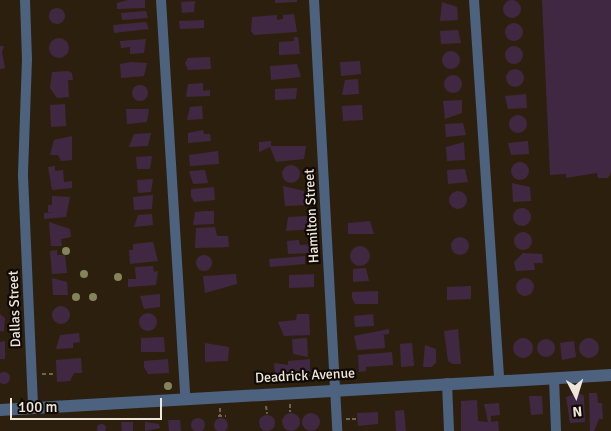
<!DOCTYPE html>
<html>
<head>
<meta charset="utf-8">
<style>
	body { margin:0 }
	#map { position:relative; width:611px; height:431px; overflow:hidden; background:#2d1f0e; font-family:Signika,sans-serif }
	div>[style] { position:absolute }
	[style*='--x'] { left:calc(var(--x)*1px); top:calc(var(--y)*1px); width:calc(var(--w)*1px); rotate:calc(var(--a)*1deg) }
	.building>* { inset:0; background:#412842 }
	.round { border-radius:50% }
	.path>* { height:2px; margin-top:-1px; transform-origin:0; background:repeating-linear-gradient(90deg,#6f6354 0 4px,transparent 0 6.5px) }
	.minor>* { height:10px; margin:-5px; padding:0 5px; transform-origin:5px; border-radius:5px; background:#4c627e }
	.tertiary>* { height:12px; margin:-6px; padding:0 6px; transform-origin:6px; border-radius:6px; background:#4c627e }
	.trees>* { width:8px; height:8px; margin:-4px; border-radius:50%; background:#838459 }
	span { translate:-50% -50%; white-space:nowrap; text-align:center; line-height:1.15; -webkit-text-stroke:4.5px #100a04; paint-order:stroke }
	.street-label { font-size:14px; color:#efe6db }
	.north { position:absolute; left:551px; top:371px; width:50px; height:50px; -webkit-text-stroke:4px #100a04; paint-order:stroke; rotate:175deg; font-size:14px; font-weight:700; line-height:20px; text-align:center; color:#efe6db }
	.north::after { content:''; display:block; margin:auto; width:18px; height:22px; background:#efe6db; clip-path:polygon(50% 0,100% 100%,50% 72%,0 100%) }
	.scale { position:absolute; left:10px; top:398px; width:152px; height:22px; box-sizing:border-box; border:2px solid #efe6db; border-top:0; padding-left:6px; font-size:15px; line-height:18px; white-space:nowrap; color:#efe6db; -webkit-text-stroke:4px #100a04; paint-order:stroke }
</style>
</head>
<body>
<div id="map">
	<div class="building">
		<div class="round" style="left:503px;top:0;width:18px;height:18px"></div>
		<div style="clip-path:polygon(128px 0,145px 0,145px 8px,117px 9px,117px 3px)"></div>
		<div style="clip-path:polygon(275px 0,297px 0,297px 2px,275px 3px)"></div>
		<div style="clip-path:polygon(542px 0,611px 0,611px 172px,608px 178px,598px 178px,597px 173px,566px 178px,566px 174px,550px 175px)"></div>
		<div style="clip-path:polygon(195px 1px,194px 12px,182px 13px,181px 2px)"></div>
		<div style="clip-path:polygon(442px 2px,457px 7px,458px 20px,440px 21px)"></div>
		<div class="round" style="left:49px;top:8px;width:16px;height:16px"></div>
		<div style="clip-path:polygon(146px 11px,148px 18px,122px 20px,121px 13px)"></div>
		<div style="clip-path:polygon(294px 14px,297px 32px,254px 35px,251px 31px,252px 17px,277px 15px,277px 20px,283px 19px,283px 15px)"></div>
		<div style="clip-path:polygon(204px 20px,204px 28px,180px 29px,179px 21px)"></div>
		<div style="clip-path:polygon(146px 22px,149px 29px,114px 33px,113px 25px)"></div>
		<div class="round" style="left:505px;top:23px;width:18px;height:18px"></div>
		<div style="clip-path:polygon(458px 30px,461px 43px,441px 44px,440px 31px)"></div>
		<div style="clip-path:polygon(294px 37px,298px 37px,300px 54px,279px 55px,279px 42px,294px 41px)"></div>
		<div class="round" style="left:49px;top:38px;width:20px;height:20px"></div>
		<div style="clip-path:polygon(146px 39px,144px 53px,130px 54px,130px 47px,121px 48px,120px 41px)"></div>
		<div class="round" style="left:505px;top:46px;width:18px;height:18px"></div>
		<div style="clip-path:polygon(0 46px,4px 46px,2px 52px,5px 68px,0 69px)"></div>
		<div class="round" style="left:442px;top:51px;width:18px;height:18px"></div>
		<div style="clip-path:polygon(210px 57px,211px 69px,188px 70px,185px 63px,188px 58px)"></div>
		<div style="clip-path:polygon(360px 61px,361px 74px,341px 76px,340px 62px)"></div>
		<div style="clip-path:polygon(131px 62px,147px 63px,144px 76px,121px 78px,120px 64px)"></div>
		<div style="clip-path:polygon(297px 64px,301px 77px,271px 80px,270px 66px)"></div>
		<div class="round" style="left:506px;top:69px;width:18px;height:18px"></div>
		<div style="clip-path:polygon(68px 71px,72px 73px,73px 80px,68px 80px,69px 97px,57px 98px,50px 88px,52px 72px)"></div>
		<div class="round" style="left:444px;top:75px;width:18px;height:18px"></div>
		<div style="clip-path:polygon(358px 79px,359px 94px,342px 95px,345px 80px)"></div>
		<div style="clip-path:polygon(203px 83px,203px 91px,210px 90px,210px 96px,186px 97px,188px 84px)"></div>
		<div class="round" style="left:132px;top:85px;width:16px;height:16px"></div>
		<div style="clip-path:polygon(297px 88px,296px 99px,275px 100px,275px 89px)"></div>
		<div style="clip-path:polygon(526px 94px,527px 108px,508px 109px,505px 96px)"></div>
		<div style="clip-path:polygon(462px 100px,462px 113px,445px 119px,443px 101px)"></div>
		<div style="clip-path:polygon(65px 104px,66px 126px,51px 127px,50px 105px)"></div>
		<div style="clip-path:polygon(362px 105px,363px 120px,343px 121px,342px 106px)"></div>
		<div style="clip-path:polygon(202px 106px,203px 119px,187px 120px,190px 107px)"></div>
		<div style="clip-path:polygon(126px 109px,149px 109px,147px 122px,127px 124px)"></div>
		<div class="round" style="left:509px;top:115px;width:18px;height:18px"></div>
		<div style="clip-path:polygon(463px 123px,466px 135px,446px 137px,445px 124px)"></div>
		<div style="clip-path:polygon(203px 130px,204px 134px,210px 134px,211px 141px,188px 143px,188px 133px)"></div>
		<div style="clip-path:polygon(151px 133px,148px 146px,129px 147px,134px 134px)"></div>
		<div style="clip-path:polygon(72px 136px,72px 160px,61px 161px,58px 155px,50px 155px,54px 140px)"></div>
		<div style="clip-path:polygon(271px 141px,271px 146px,306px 146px,304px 159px,276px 162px,270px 147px,259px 152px,259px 142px)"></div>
		<div style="clip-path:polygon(528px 141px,529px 154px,511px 155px,508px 143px)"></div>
		<div style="clip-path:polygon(464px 142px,465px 160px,447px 161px,446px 147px)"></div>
		<div style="clip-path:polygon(218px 151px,219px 164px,190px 166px,189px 155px)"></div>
		<div style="clip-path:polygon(152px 156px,150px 169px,137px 169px,136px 157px)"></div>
		<div class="round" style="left:511px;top:162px;width:18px;height:18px"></div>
		<div class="round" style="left:282px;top:165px;width:18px;height:18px"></div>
		<div style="clip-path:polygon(55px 166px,55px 171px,63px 170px,64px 182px,72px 181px,72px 188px,52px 190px,48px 167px)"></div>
		<div style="clip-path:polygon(465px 169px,468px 182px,448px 184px,447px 170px)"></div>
		<div style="clip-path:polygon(205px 170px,208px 183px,193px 184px,189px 171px)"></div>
		<div style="clip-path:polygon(153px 179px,151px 192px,138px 193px,137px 180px)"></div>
		<div style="clip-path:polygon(512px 183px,530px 187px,531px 201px,513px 202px)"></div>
		<div style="clip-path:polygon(283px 186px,304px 191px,307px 205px,285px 206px)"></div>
		<div style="clip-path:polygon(214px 187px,215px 200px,194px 202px,191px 196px,191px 189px)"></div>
		<div class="round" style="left:449px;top:191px;width:18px;height:18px"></div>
		<div style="clip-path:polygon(153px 195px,152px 209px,134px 210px,133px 197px)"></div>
		<div style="clip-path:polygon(52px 196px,70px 197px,66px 217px,44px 219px,44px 213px,53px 212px,48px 212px,48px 205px,52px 205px)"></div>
		<div class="round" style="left:513px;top:208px;width:18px;height:18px"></div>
		<div style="clip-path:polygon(204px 211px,214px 211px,214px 224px,193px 225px,195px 212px)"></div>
		<div style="clip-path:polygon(152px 214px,153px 225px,134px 227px,138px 215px)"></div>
		<div style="clip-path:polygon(308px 216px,311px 229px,286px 231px,288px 217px)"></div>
		<div style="clip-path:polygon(370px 221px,374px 234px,348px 234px,348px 223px)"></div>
		<div style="clip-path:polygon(49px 222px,70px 229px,71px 237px,61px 239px,62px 246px,51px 246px)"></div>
		<div style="clip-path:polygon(215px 227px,217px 236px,228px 236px,229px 247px,195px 248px,196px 228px)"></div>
		<div class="round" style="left:514px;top:232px;width:18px;height:18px"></div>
		<div class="round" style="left:451px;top:237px;width:18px;height:18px"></div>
		<div style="clip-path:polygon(299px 240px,300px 245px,312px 244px,312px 253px,288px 254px,287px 241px)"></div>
		<div style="clip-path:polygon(153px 242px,158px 261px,130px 264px,129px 250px,133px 250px,133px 244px)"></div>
		<div class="round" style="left:350px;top:246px;width:20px;height:20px"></div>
		<div style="clip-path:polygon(57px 250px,57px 255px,65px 255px,67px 273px,52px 274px,50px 251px)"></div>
		<div style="clip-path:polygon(523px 253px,542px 254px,543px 263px,534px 263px,535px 270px,516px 271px,514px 262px)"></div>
		<div class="round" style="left:196px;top:255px;width:16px;height:16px"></div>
		<div style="clip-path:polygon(305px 256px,305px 264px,270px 267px,269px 259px)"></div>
		<div style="clip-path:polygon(153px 266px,154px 272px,158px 271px,156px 285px,128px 287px,128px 279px,136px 279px,135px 267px)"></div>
		<div style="clip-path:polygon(366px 268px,369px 281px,353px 282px,353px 269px)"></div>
		<div style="clip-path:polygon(236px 274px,237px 284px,205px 293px,203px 276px)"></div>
		<div style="clip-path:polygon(314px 274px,314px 287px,289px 288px,289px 275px)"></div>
		<div class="round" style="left:516px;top:278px;width:18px;height:18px"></div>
		<div style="clip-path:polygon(52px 278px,67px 282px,68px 295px,53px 295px)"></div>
		<div style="clip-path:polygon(471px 286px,471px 299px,447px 300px,447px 287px)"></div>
		<div style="clip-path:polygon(378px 291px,378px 304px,355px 304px,352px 298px,352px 292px)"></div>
		<div style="clip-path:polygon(160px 294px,160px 307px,144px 309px,140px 296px)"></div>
		<div class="round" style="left:52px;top:306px;width:18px;height:18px"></div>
		<div class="round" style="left:139px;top:313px;width:18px;height:18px"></div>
		<div style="clip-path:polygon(0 314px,5px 318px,4px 331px,0 331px)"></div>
		<div style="clip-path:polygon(297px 314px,309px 314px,310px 335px,284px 336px,278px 322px,296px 320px)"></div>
		<div style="clip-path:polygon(373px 314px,374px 326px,355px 327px,354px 316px)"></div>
		<div style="clip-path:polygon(389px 329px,389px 334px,380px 335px,384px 335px,385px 348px,357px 350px,354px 336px)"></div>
		<div style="clip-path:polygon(458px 329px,461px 364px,453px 364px,448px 361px,444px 331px)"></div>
		<div style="clip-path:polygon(79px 333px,80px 342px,73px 343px,73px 348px,56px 349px,60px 335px)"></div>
		<div style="clip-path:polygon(164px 337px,165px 352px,141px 352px,141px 338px)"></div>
		<div class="round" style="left:579px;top:338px;width:20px;height:20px"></div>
		<div class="round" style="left:513px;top:338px;width:20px;height:20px"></div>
		<div style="clip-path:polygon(307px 338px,308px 357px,293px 354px,292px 339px)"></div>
		<div class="round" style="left:537px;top:339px;width:18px;height:18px"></div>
		<div style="clip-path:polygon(5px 341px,5px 359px,0 359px,0 342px)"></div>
		<div style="clip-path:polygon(574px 341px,576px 357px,562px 360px,560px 343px)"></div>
		<div style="clip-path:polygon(205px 343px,229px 347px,228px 361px,205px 362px)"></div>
		<div style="clip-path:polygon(412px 343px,414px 366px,401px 367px,400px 344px)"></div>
		<div style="clip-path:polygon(425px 345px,436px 349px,436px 363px,431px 367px,423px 367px)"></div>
		<div style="clip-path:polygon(392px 352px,393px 365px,366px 367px,366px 371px,359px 372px,358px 355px)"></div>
		<div style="clip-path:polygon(81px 358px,82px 373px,74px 373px,70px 381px,57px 382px,56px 360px)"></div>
		<div style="clip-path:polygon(168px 359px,169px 373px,148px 374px,144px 367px,144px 361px)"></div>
		<div style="clip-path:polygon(310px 359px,310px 376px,275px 375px,274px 363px,288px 365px,288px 361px)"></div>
		<div class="round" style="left:-2px;top:372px;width:12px;height:12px"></div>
		<div style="clip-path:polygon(579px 393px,584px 396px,585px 422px,570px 423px,566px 397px)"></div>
		<div style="clip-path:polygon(589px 393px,597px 393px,598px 403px,602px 403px,603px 419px,599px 419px,594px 431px,590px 431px)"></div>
		<div style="clip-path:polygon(529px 396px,542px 396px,543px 414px,531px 415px)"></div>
		<div style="clip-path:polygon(477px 400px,478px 421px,488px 422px,484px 404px,499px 403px,500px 415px,491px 416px,491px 422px,498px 421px,499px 431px,461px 431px,461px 401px)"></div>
		<div style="clip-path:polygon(404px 410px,406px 431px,396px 431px,395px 411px)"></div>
		<div style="clip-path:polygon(378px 412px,378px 424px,358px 426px,357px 413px)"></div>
		<div class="round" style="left:302px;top:413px;width:18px;height:18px"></div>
		<div class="round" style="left:282px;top:413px;width:18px;height:18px"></div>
		<div class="round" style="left:259px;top:415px;width:16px;height:16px"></div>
		<div class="round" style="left:214px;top:418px;width:14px;height:14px"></div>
		<div class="round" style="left:191px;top:418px;width:14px;height:14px"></div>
		<div style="clip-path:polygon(168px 420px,180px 420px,181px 431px,169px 431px)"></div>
		<div style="clip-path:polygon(121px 422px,133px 422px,133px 431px,122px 431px)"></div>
		<div style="clip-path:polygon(145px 422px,159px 424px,160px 428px,145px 431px)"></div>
		<div class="round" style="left:96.5px;top:423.5px;width:9px;height:9px"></div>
	</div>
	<div class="path">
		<div style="--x:42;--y:374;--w:11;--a:0"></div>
		<div style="--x:290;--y:404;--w:8;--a:90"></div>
		<div style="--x:266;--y:406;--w:8;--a:83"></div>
		<div style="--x:220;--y:408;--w:8;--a:90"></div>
		<div style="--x:218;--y:416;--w:8;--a:0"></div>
		<div style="--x:346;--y:419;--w:10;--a:0"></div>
	</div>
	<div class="minor">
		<div style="--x:25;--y:0;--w:59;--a:88.1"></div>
		<div style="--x:27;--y:59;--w:117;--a:92"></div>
		<div style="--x:23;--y:176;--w:232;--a:87.5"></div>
		<div style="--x:161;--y:0;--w:399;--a:86.5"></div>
		<div style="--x:314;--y:0;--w:432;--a:86.9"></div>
		<div style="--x:474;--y:0;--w:382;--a:86.2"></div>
		<div style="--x:554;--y:378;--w:53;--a:87.8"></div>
		<div style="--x:447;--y:383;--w:48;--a:87.6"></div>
	</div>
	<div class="tertiary">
		<div style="--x:0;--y:410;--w:612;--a:-3.28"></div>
	</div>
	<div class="trees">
		<div style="left:66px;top:251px"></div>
		<div style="left:84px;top:274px"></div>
		<div style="left:118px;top:277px"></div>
		<div style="left:76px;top:297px"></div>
		<div style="left:93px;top:297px"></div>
		<div style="left:168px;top:386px"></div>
	</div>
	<div class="street-label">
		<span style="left:312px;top:216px;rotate:-93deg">Hamilton Street</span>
		<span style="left:15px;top:309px;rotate:-92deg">Dallas Street</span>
		<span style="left:305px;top:376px;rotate:-3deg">Deadrick Avenue</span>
	</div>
	<div class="north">N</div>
	<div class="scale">100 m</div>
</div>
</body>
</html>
